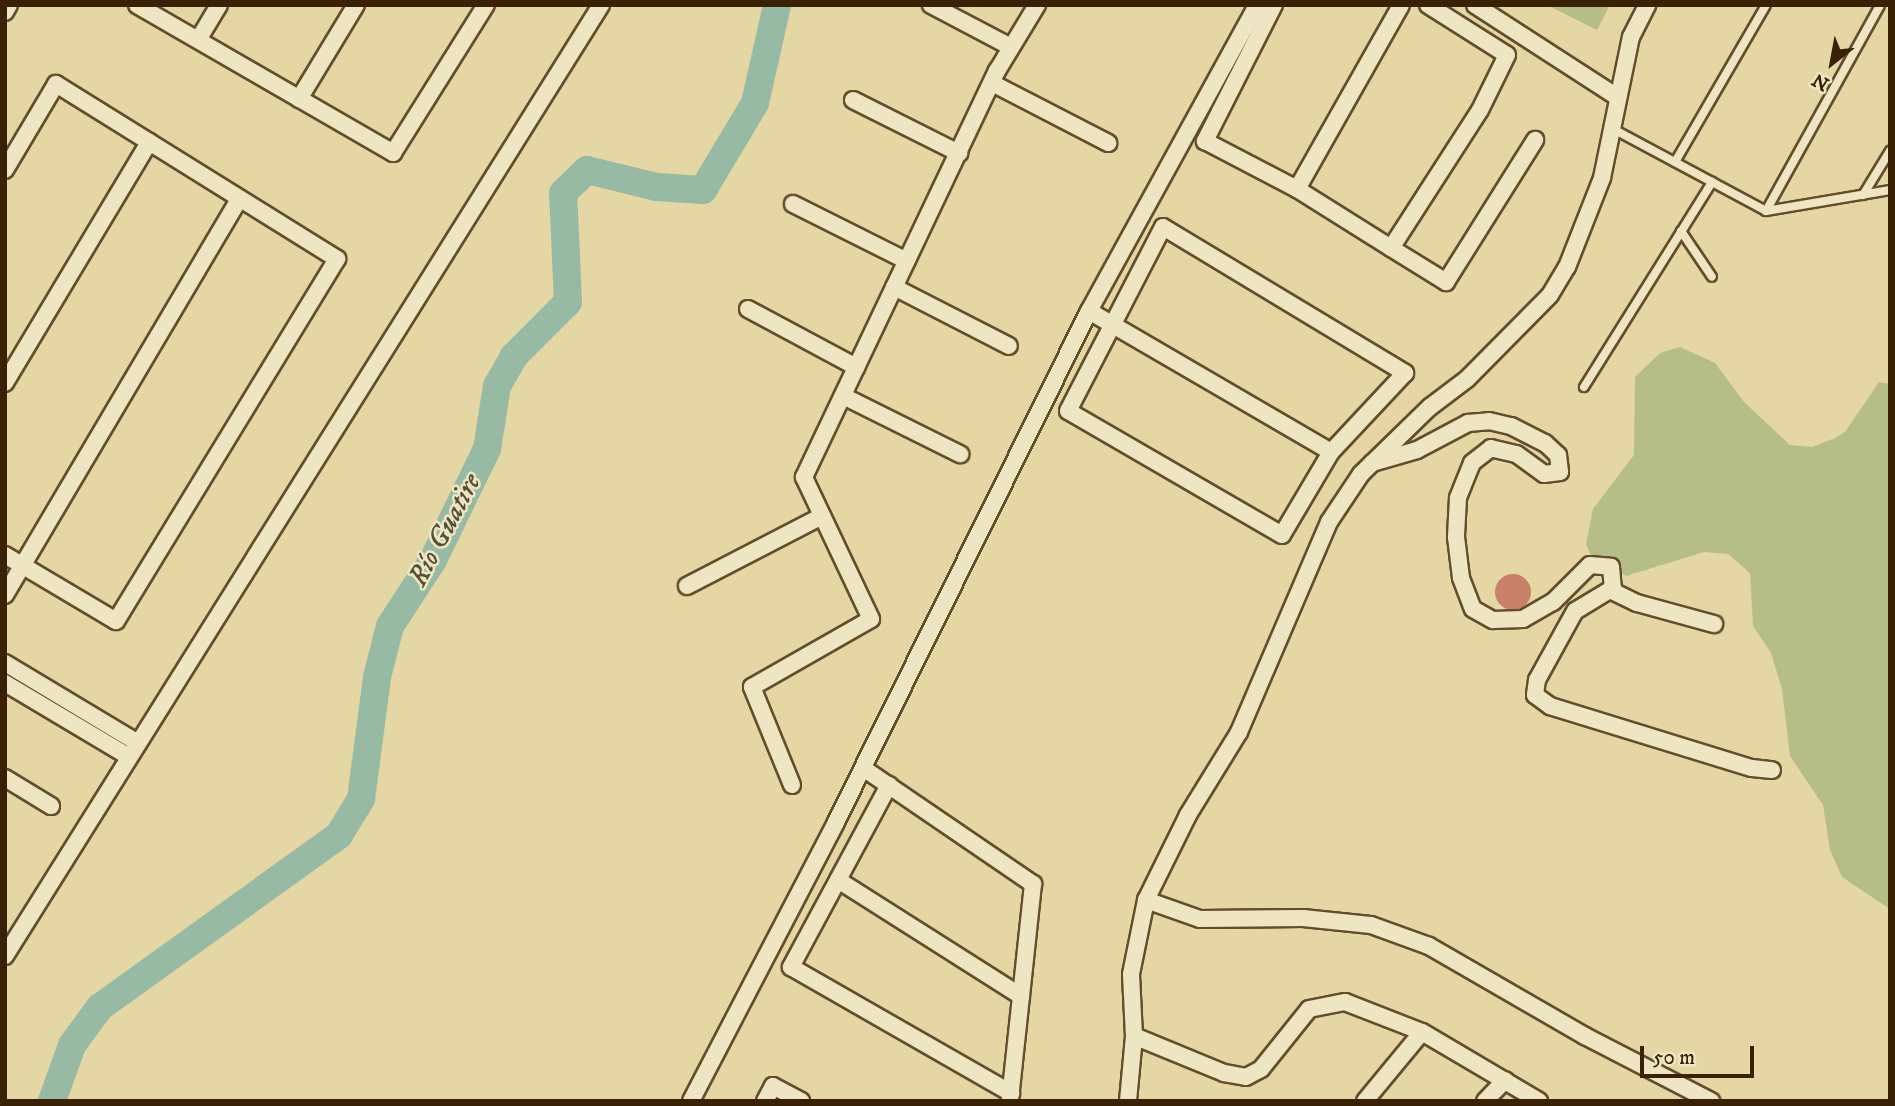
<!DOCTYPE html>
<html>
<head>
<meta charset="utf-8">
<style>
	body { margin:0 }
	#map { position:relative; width:1895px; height:1106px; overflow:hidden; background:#e5d7a3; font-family:"IM FELL DW Pica",serif }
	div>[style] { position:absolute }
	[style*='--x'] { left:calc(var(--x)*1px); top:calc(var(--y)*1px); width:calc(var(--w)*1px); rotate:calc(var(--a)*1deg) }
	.green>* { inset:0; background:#b4be86 }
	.river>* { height:28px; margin:-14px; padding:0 14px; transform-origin:14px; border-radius:14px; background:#96baa4 }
	.building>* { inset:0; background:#c98068 }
	.round { border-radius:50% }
	.roads { filter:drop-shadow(2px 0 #634e2c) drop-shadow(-2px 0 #634e2c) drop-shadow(0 2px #634e2c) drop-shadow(0 -2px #634e2c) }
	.service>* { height:8px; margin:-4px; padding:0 4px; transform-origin:4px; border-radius:4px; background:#eee5c3 }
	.minor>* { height:16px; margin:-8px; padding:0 8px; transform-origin:8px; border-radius:8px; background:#eee5c3 }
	span { translate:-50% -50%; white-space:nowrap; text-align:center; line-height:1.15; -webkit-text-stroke:5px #eee5c3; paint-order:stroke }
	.water-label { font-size:28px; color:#544f35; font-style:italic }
	.frame { position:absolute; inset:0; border:7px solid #382105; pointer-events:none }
	.north { position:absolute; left:1797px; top:28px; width:70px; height:70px; -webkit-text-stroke:5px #eee5c3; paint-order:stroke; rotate:211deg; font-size:19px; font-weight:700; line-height:28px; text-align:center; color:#382105 }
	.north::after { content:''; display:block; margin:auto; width:24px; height:32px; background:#382105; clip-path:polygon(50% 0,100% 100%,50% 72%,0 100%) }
	.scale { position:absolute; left:1640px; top:1046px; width:114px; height:32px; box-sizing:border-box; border:4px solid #382105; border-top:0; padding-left:9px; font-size:21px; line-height:24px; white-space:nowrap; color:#382105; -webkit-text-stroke:5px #eee5c3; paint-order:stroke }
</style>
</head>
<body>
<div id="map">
	<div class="green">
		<div style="clip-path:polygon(1547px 5px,1610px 5px,1597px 30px)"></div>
		<div style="clip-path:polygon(1680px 347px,1715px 363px,1744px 402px,1790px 445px,1812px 447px,1835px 438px,1845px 432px,1879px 382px,1890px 384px,1890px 909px,1842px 877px,1830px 850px,1823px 805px,1790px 756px,1782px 689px,1771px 653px,1753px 626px,1750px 573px,1728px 554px,1704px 552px,1626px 576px,1590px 554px,1586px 544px,1593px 509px,1634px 455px,1635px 377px,1660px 353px)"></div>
	</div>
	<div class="river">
		<div style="--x:52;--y:1101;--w:59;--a:-70.3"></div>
		<div style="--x:72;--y:1045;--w:47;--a:-53.6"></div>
		<div style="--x:100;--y:1007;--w:294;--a:-35.7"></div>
		<div style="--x:339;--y:835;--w:42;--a:-58.6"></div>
		<div style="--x:361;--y:799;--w:123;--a:-82.5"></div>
		<div style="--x:377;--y:677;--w:53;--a:-75.7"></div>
		<div style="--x:390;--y:626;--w:79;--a:-56.9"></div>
		<div style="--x:433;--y:560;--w:123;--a:-64.1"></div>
		<div style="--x:487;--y:449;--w:64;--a:-81"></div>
		<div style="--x:497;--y:386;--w:34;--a:-60"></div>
		<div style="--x:514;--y:356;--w:76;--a:-45"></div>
		<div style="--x:568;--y:302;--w:109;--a:-92.6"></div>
		<div style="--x:563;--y:193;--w:33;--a:-44"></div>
		<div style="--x:587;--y:170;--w:72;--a:13.7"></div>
		<div style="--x:657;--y:187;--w:46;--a:3.7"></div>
		<div style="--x:703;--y:190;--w:101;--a:-59.1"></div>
		<div style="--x:755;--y:103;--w:100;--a:-77.3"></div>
	</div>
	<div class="building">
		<div class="round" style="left:1495px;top:574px;width:36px;height:36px"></div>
	</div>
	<div class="roads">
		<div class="service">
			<div style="--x:1615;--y:130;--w:171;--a:28.2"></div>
			<div style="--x:1766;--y:211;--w:126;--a:-9.6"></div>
			<div style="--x:1675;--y:162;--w:181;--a:-59.9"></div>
			<div style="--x:1863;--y:195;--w:52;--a:-58.5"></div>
			<div style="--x:1766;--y:211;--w:235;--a:-61"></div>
			<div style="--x:1681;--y:231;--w:55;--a:56"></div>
			<div style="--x:1584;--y:387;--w:242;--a:-58"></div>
		</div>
		<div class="minor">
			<div style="--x:137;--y:5;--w:296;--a:30"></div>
			<div style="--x:393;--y:153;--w:175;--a:-57.9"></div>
			<div style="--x:931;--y:5;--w:90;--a:27.7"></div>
			<div style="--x:1274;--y:5;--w:153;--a:116.9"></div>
			<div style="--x:1205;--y:141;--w:104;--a:27.6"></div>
			<div style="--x:1297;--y:189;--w:211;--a:-60.5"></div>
			<div style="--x:1428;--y:5;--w:93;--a:32.3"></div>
			<div style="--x:1507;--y:55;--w:61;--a:116.1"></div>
			<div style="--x:1480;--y:110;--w:164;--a:122.8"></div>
			<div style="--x:1391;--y:248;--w:65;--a:31.7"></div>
			<div style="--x:1446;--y:282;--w:168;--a:-57.9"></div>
			<div style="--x:1475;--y:5;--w:169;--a:32.9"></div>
			<div style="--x:5;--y:12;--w:8;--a:-60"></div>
			<div style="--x:198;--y:40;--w:41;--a:-59"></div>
			<div style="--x:992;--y:83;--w:131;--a:27.3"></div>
			<div style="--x:299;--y:99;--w:110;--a:-58.8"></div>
			<div style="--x:853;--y:100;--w:119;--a:26.6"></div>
			<div style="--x:5;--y:170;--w:100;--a:-59.3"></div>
			<div style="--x:56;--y:84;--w:331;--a:31.9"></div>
			<div style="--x:337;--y:259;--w:424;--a:121.4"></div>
			<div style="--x:116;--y:621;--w:129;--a:-149.3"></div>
			<div style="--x:1297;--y:189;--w:111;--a:32.1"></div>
			<div style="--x:793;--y:204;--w:127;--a:26.6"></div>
			<div style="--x:1163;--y:227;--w:283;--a:31.1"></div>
			<div style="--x:1405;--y:373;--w:108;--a:133.1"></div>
			<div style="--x:1331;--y:452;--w:96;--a:120.6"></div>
			<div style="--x:1282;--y:535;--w:247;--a:-149.9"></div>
			<div style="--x:1068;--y:411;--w:207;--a:-62.7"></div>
			<div style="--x:894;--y:287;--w:129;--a:27.2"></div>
			<div style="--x:748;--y:309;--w:123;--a:28.2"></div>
			<div style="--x:1089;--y:311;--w:280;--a:30.2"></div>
			<div style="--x:5;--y:383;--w:281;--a:-59.1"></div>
			<div style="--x:843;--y:396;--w:131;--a:26.4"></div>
			<div style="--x:1372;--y:463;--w:47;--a:-16.1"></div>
			<div style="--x:1417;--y:450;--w:58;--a:-27.9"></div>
			<div style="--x:1468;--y:423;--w:21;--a:-5"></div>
			<div style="--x:1489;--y:421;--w:23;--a:13"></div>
			<div style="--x:1511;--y:426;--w:38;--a:27"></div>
			<div style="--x:1545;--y:443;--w:18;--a:43"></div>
			<div style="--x:1558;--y:455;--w:17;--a:83"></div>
			<div style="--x:1560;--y:472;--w:16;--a:173"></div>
			<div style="--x:1544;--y:474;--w:34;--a:-144"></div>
			<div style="--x:1516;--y:454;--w:26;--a:-167"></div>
			<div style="--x:1491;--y:448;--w:24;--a:142"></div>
			<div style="--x:1472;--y:463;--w:38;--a:112"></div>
			<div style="--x:1458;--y:498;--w:39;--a:93"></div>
			<div style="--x:1456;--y:537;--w:41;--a:83"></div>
			<div style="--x:1461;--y:578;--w:33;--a:69"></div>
			<div style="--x:1473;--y:609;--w:23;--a:29"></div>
			<div style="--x:1493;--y:620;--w:30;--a:-2"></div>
			<div style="--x:1523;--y:619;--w:34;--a:-30"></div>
			<div style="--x:1553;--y:602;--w:52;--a:-45"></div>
			<div style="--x:1590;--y:565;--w:21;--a:5"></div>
			<div style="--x:1611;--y:567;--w:21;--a:85"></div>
			<div style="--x:1613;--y:588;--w:44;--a:148.8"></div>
			<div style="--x:1575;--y:611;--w:79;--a:118.8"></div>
			<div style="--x:1537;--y:680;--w:15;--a:98"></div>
			<div style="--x:1535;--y:695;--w:19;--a:36"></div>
			<div style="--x:1550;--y:706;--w:211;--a:17.1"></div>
			<div style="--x:1752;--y:768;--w:20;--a:6"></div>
			<div style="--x:687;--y:586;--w:152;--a:-27.4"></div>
			<div style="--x:1610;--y:590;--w:30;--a:26"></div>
			<div style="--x:1637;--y:603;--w:80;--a:15.3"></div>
			<div style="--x:5;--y:595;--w:460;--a:-59.4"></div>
			<div style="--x:5;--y:663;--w:155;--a:31"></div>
			<div style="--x:5;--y:683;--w:144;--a:30.8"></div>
			<div style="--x:863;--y:768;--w:206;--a:34.3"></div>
			<div style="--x:1033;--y:884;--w:218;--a:96.1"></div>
			<div style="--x:5;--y:778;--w:54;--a:31.3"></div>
			<div style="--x:792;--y:785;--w:106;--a:-112.2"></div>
			<div style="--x:752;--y:687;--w:137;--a:-29.7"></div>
			<div style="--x:871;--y:619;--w:157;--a:-115.3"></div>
			<div style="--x:804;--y:477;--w:450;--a:-64.6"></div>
			<div style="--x:997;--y:71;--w:77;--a:-58.8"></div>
			<div style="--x:889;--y:785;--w:207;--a:118.3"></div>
			<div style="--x:791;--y:967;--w:254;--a:29.8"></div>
			<div style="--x:838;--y:880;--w:217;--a:32.4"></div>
			<div style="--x:1146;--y:900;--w:57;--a:19.4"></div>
			<div style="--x:1200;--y:919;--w:103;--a:-0.6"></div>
			<div style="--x:1303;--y:918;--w:68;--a:5.9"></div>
			<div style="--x:1371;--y:925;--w:62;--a:19.9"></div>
			<div style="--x:1429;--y:946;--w:180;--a:30"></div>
			<div style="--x:1585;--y:1036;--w:142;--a:27.3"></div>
			<div style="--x:5;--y:956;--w:1122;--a:-57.92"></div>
			<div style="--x:1134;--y:1036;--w:97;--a:22.3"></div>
			<div style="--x:1224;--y:1073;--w:22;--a:10"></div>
			<div style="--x:1246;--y:1077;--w:17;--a:-28"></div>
			<div style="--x:1261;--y:1069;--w:77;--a:-51.3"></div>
			<div style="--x:1309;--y:1009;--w:37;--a:-11"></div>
			<div style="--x:1345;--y:1002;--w:83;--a:21.3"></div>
			<div style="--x:1422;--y:1032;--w:136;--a:30.5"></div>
			<div style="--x:691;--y:1101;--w:314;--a:-62.5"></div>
			<div style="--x:836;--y:822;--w:570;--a:-63.66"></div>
			<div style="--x:1089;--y:311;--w:349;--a:-61.2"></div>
			<div style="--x:765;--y:1101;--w:17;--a:-62"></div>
			<div style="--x:773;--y:1086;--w:32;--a:28"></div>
			<div style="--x:1128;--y:1101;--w:65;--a:-84.7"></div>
			<div style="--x:1134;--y:1036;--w:62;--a:-92.8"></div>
			<div style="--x:1131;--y:974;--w:76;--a:-78.5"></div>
			<div style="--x:1146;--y:900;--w:95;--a:-63.7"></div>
			<div style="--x:1188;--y:815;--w:97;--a:-58.4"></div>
			<div style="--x:1239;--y:732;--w:228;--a:-66.8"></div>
			<div style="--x:1329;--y:522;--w:58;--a:-56.3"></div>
			<div style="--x:1361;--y:474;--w:96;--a:-44.2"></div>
			<div style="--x:1430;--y:407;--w:46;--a:-37.1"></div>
			<div style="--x:1467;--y:379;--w:118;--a:-45.3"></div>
			<div style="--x:1550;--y:295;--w:33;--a:-59"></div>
			<div style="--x:1567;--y:267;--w:96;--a:-68.5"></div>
			<div style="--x:1602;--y:178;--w:144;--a:-78.4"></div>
			<div style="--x:1631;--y:37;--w:36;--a:-63"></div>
			<div style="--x:1365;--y:1101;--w:89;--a:-50.4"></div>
			<div style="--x:1485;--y:1101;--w:29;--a:-46"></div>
		</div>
	</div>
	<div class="water-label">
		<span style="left:445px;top:530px;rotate:-62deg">Río Guatire</span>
	</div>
	<div class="frame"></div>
	<div class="north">N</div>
	<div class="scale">50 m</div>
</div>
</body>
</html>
